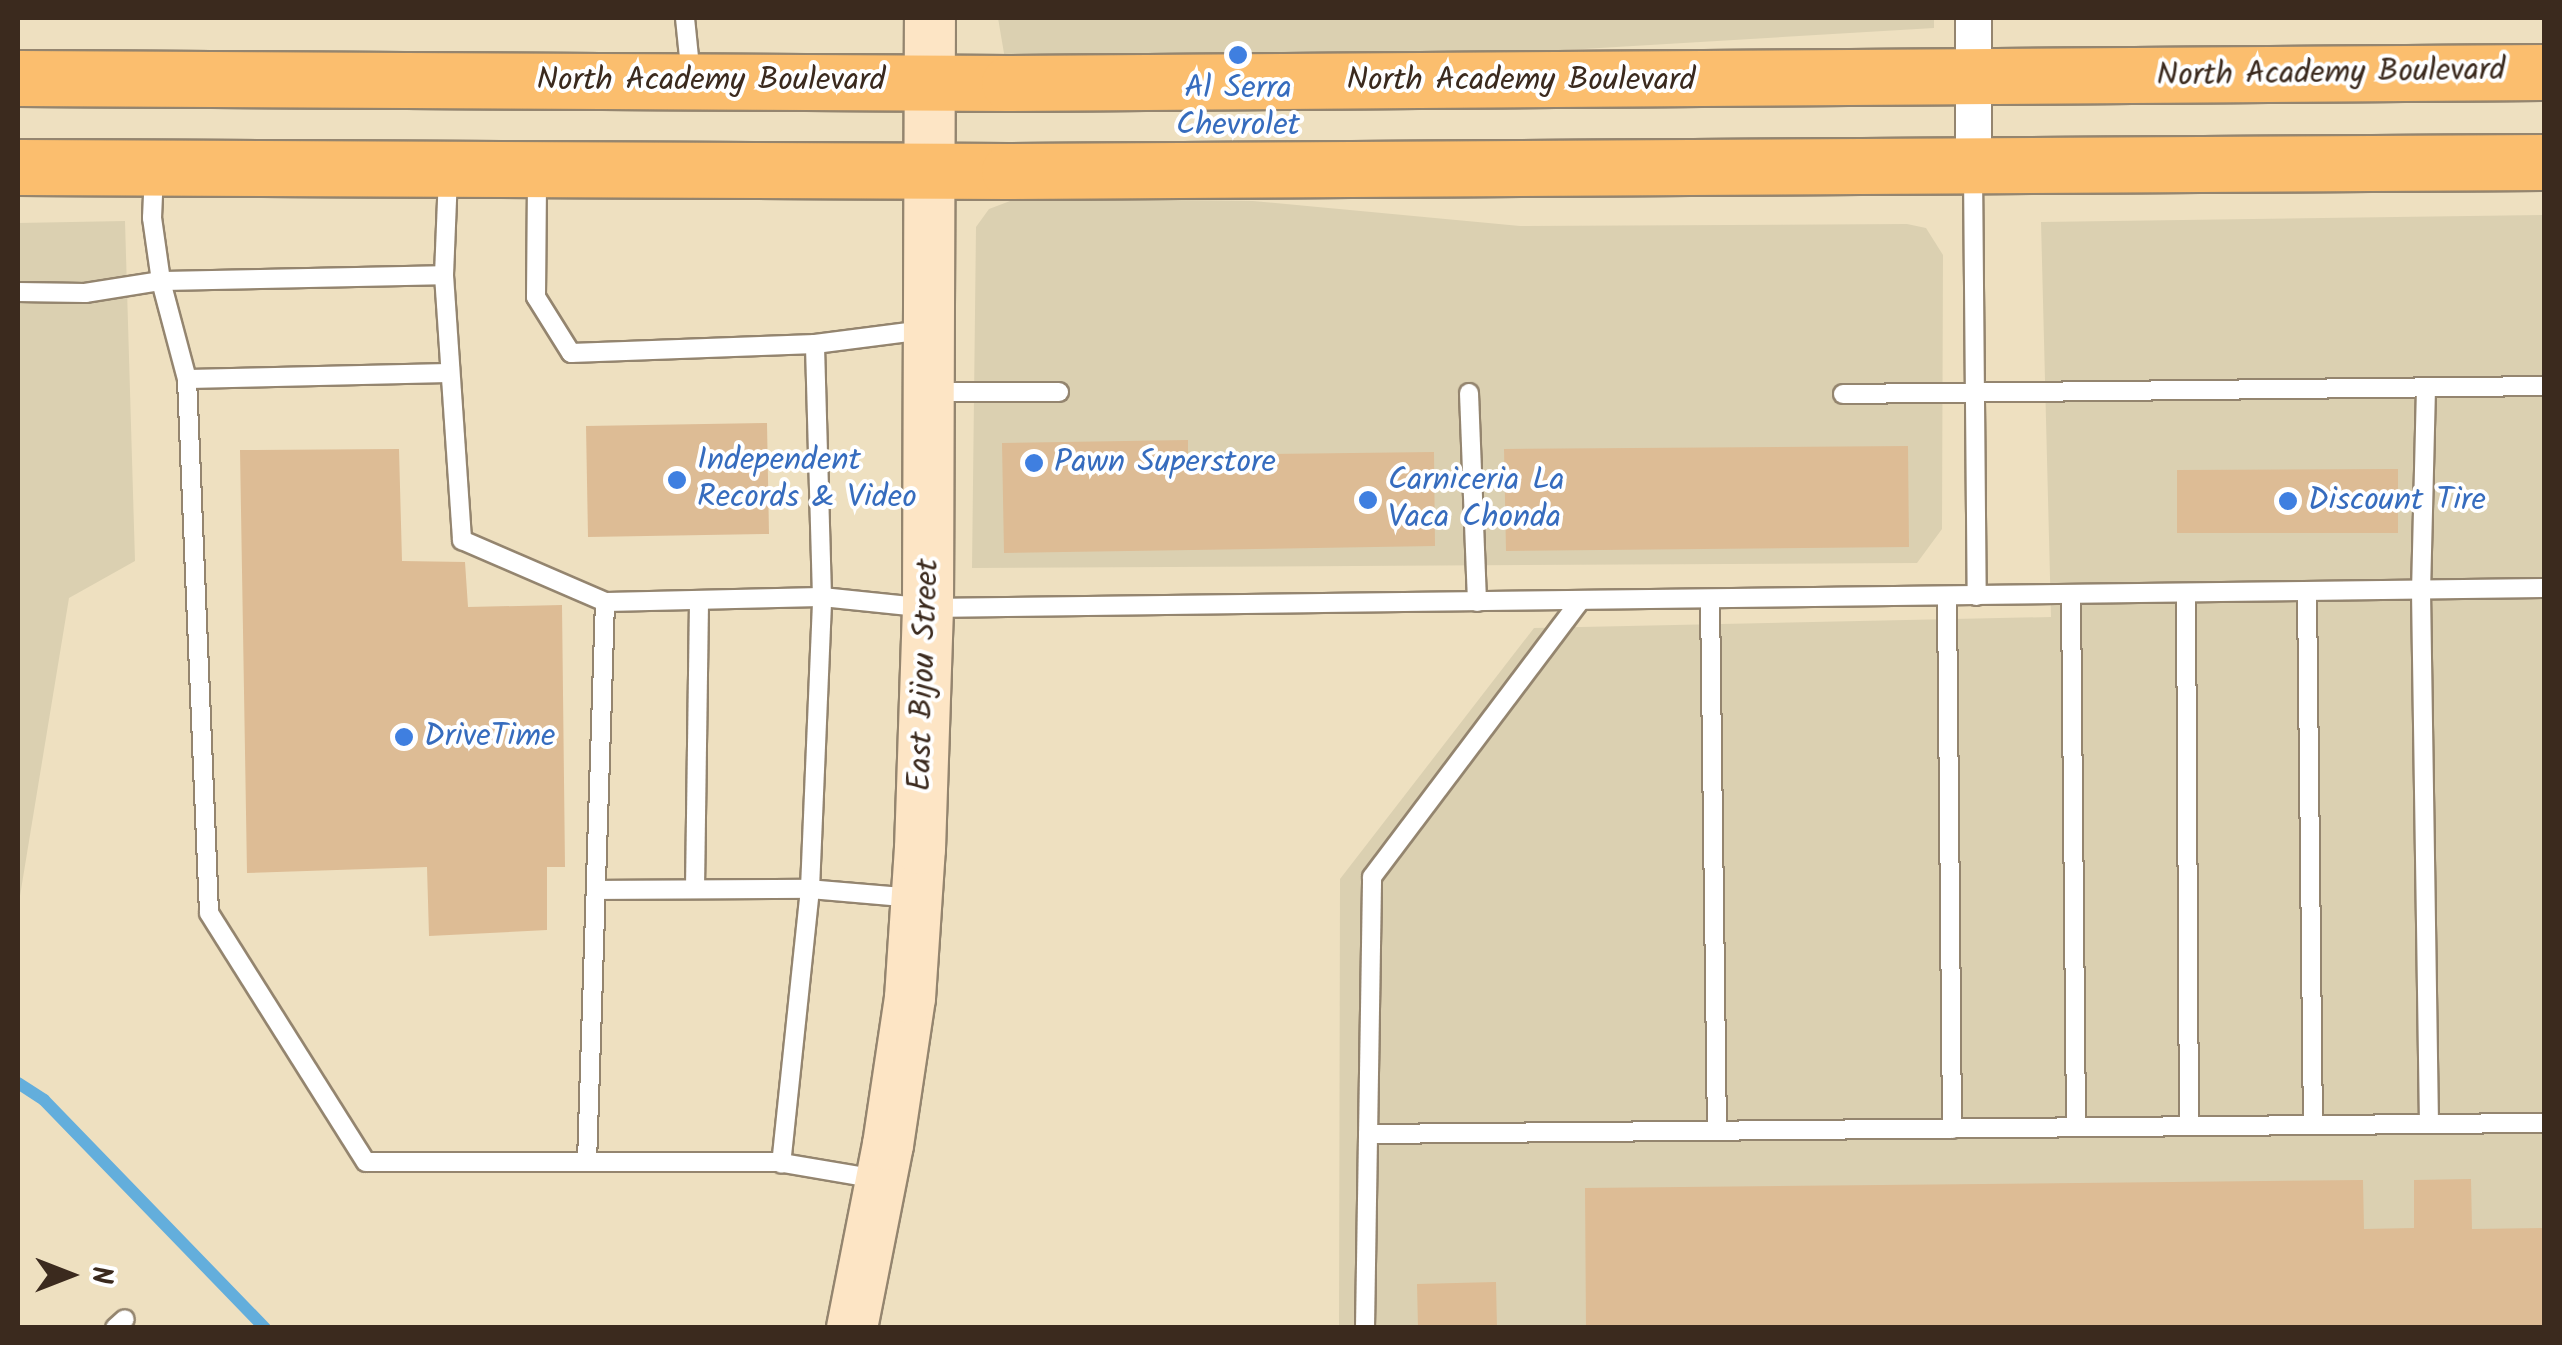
<!DOCTYPE html>
<html>
<head>
<meta charset="utf-8">
<style>
	body { margin:0 }
	#map { position:relative; width:2562px; height:1345px; overflow:hidden; background:#eee0c0; font-family:Kalam,sans-serif }
	div>[style] { position:absolute }
	[style*='--x'] { left:calc(var(--x)*1px); top:calc(var(--y)*1px); width:calc(var(--w)*1px); rotate:calc(var(--a)*1deg) }
	.built>* { inset:0; background:#dbd0b1 }
	.stream>* { height:12px; margin:-6px; padding:0 6px; transform-origin:6px; border-radius:6px; background:#63aedc }
	.building>* { inset:0; background:#ddbc95 }
	.roads { filter:drop-shadow(2px 0 #94856f) drop-shadow(-2px 0 #94856f) drop-shadow(0 2px #94856f) drop-shadow(0 -2px #94856f) }
	.lane>* { height:18px; margin:-9px; padding:0 9px; transform-origin:9px; border-radius:9px; background:#fff }
	.street>* { height:35px; margin:-17.5px; padding:0 17.5px; transform-origin:17.5px; border-radius:17.5px; background:#fff }
	.secondary>* { height:50px; margin:-25px; padding:0 25px; transform-origin:25px; border-radius:25px; background:#fde5c5 }
	.highway>* { height:55px; margin:-27.5px; padding:0 27.5px; transform-origin:27.5px; border-radius:27.5px; background:#fbbe6e }
	.dots>* { width:28px; height:28px; translate:-50% -50%; box-sizing:border-box; border:5px solid #fff; border-radius:50% }
	span { translate:-50% -50%; white-space:nowrap; text-align:center; line-height:1.15; -webkit-text-stroke:8px #fff; paint-order:stroke }
	.street-label { font-size:32px; color:#3b2a1e }
	.shop-label { font-size:32px; color:#366cbe }
	.left { translate:0 -50%; text-align:left }
	.frame { position:absolute; inset:0; border:20px solid #3b2a1e; pointer-events:none }
	.north { position:absolute; left:20px; top:1225px; width:100px; height:100px; -webkit-text-stroke:8px #fff; paint-order:stroke; rotate:90deg; font-size:28px; font-weight:700; line-height:40px; text-align:center; color:#3b2a1e }
	.north::after { content:''; display:block; margin:auto; width:35px; height:45px; background:#3b2a1e; clip-path:polygon(50% 0,100% 100%,50% 72%,0 100%) }
</style>
</head>
<body>
<div id="map">
	<div class="built">
		<div style="clip-path:polygon(998px 18px,1934px 18px,1934px 28px,1009px 83px)"></div>
		<div style="clip-path:polygon(1018px 198px,1253px 201px,1520px 226px,1907px 224px,1926px 228px,1943px 255px,1942px 529px,1917px 563px,972px 568px,976px 227px,989px 209px)"></div>
		<div style="clip-path:polygon(2544px 215px,2544px 1327px,1339px 1328px,1340px 879px,1534px 628px,2051px 617px,2041px 222px)"></div>
		<div style="clip-path:polygon(125px 221px,135px 561px,69px 598px,18px 908px,18px 223px)"></div>
	</div>
	<div class="stream">
		<div style="--x:18;--y:1083;--w:31;--a:33"></div>
		<div style="--x:44;--y:1100;--w:318;--a:45.9"></div>
	</div>
	<div class="building">
		<div style="clip-path:polygon(767px 423px,769px 534px,588px 537px,586px 426px)"></div>
		<div style="clip-path:polygon(1188px 440px,1188px 455px,1434px 452px,1435px 546px,1004px 553px,1002px 443px)"></div>
		<div style="clip-path:polygon(1908px 446px,1909px 547px,1506px 551px,1504px 449px)"></div>
		<div style="clip-path:polygon(399px 449px,402px 561px,465px 562px,468px 607px,562px 605px,565px 867px,547px 867px,547px 930px,429px 936px,427px 867px,247px 873px,240px 450px)"></div>
		<div style="clip-path:polygon(2398px 469px,2398px 533px,2177px 533px,2177px 470px)"></div>
		<div style="clip-path:polygon(2471px 1179px,2472px 1229px,2544px 1228px,2544px 1328px,1586px 1328px,1585px 1188px,2363px 1180px,2364px 1229px,2414px 1228px,2414px 1180px)"></div>
		<div style="clip-path:polygon(1496px 1282px,1497px 1328px,1418px 1328px,1417px 1284px)"></div>
	</div>
	<div class="roads">
		<div class="lane">
			<div style="--x:685;--y:18;--w:59;--a:84.2"></div>
			<div style="--x:1973;--y:171;--w:425;--a:89.5"></div>
			<div style="--x:444;--y:275;--w:266;--a:86.1"></div>
			<div style="--x:462;--y:540;--w:156;--a:23.4"></div>
			<div style="--x:605;--y:602;--w:217;--a:-1.3"></div>
			<div style="--x:822;--y:597;--w:253;--a:-91.6"></div>
			<div style="--x:815;--y:344;--w:244;--a:177.9"></div>
			<div style="--x:571;--y:353;--w:66;--a:-122"></div>
			<div style="--x:536;--y:297;--w:122;--a:-89.5"></div>
			<div style="--x:18;--y:292;--w:67;--a:0.9"></div>
			<div style="--x:85;--y:293;--w:77;--a:-9"></div>
			<div style="--x:161;--y:281;--w:64;--a:-98.1"></div>
			<div style="--x:152;--y:218;--w:45;--a:-87.5"></div>
			<div style="--x:815;--y:344;--w:110;--a:-7.3"></div>
			<div style="--x:450;--y:373;--w:263;--a:178.7"></div>
			<div style="--x:187;--y:379;--w:534;--a:87.64"></div>
			<div style="--x:209;--y:913;--w:294;--a:57.8"></div>
			<div style="--x:366;--y:1162;--w:411;--a:0"></div>
			<div style="--x:777;--y:1162;--w:101;--a:9.6"></div>
			<div style="--x:187;--y:379;--w:101;--a:-104.9"></div>
			<div style="--x:161;--y:281;--w:283;--a:-1.2"></div>
			<div style="--x:444;--y:275;--w:100;--a:-87.7"></div>
			<div style="--x:2426;--y:388;--w:203;--a:91.4"></div>
			<div style="--x:2421;--y:591;--w:533;--a:89.14"></div>
			<div style="--x:930;--y:392;--w:129;--a:0"></div>
			<div style="--x:1469;--y:393;--w:209;--a:87.8"></div>
			<div style="--x:1843;--y:394;--w:701;--a:-0.65"></div>
			<div style="--x:2307;--y:592;--w:533;--a:89.36"></div>
			<div style="--x:2186;--y:594;--w:532;--a:89.68"></div>
			<div style="--x:2071;--y:595;--w:532;--a:89.46"></div>
			<div style="--x:1947;--y:596;--w:533;--a:89.46"></div>
			<div style="--x:1710;--y:599;--w:532;--a:89.25"></div>
			<div style="--x:695;--y:889;--w:289;--a:-89.2"></div>
			<div style="--x:596;--y:890;--w:214;--a:-0.3"></div>
			<div style="--x:810;--y:889;--w:276;--a:96"></div>
			<div style="--x:914;--y:898;--w:104;--a:-175.1"></div>
			<div style="--x:810;--y:889;--w:292;--a:-87.6"></div>
			<div style="--x:822;--y:597;--w:107;--a:5.9"></div>
			<div style="--x:928;--y:608;--w:1616;--a:-0.71"></div>
			<div style="--x:1368;--y:1134;--w:1176;--a:-0.54"></div>
			<div style="--x:587;--y:1162;--w:560;--a:-88.16"></div>
			<div style="--x:115;--y:1328;--w:13;--a:-42"></div>
			<div style="--x:1365;--y:1328;--w:451;--a:-89.1"></div>
			<div style="--x:1372;--y:877;--w:346;--a:-53"></div>
		</div>
		<div class="street">
			<div style="--x:1973;--y:18;--w:150;--a:90"></div>
		</div>
		<div class="secondary">
			<div style="--x:852;--y:1328;--w:187;--a:-78.9"></div>
			<div style="--x:888;--y:1145;--w:149;--a:-81.5"></div>
			<div style="--x:910;--y:998;--w:149;--a:-86.2"></div>
			<div style="--x:920;--y:849;--w:241;--a:-88.1"></div>
			<div style="--x:928;--y:608;--w:590;--a:-89.81"></div>
		</div>
		<div class="highway">
			<div style="--x:18;--y:78;--w:991;--a:0.29"></div>
			<div style="--x:1009;--y:83;--w:1535;--a:-0.41"></div>
			<div style="--x:18;--y:167;--w:991;--a:0.23"></div>
			<div style="--x:1009;--y:171;--w:1535;--a:-0.34"></div>
		</div>
	</div>
	<div class="dots">
		<div style="left:1238px;top:55px;background:#3f7fe0"></div>
		<div style="left:1034px;top:463px;background:#3f7fe0"></div>
		<div style="left:677px;top:480px;background:#3f7fe0"></div>
		<div style="left:1368px;top:500px;background:#3f7fe0"></div>
		<div style="left:2288px;top:501px;background:#3f7fe0"></div>
		<div style="left:404px;top:737px;background:#3f7fe0"></div>
	</div>
	<div class="street-label">
		<span style="left:2331px;top:74px;rotate:-1deg">North Academy Boulevard</span>
		<span style="left:711px;top:81px">North Academy Boulevard</span>
		<span style="left:1521px;top:81px">North Academy Boulevard</span>
		<span style="left:925px;top:675px;rotate:-88deg">East Bijou Street</span>
	</div>
	<div class="shop-label">
		<span style="left:1238px;top:108px">Al Serra<br>Chevrolet</span>
		<span class="left" style="left:697px;top:480px">Independent<br>Records &amp; Video</span>
		<span class="left" style="left:1054px;top:463px">Pawn Superstore</span>
		<span class="left" style="left:1388px;top:500px">Carniceria La<br>Vaca Chonda</span>
		<span class="left" style="left:2308px;top:501px">Discount Tire</span>
		<span class="left" style="left:424px;top:737px">DriveTime</span>
	</div>
	<div class="frame"></div>
	<div class="north">N</div>
</div>
</body>
</html>
